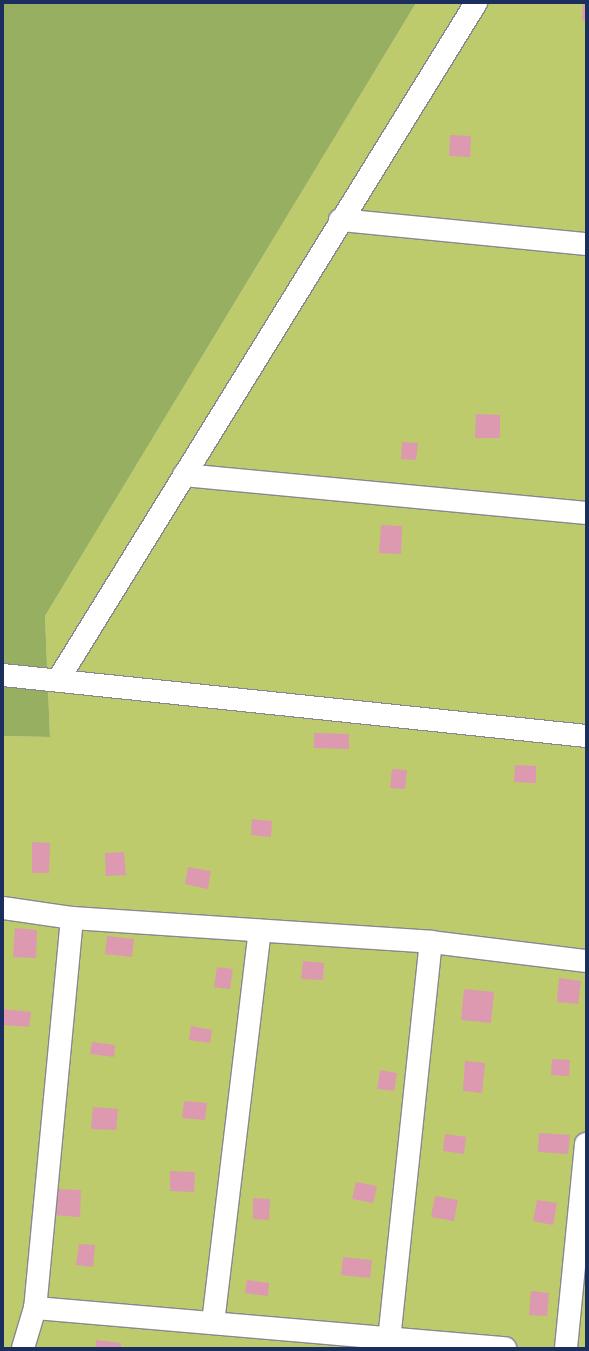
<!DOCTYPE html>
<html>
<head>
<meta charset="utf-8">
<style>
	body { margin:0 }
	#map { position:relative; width:589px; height:1351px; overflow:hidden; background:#f4dfc4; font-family:Sriracha,sans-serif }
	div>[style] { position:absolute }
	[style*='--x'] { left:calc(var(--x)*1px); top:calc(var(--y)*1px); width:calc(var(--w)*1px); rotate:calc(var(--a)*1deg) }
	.green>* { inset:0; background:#bdcb6d }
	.forest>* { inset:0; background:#96af60 }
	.building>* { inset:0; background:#dc99b0 }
	.roads { filter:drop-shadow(1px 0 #888791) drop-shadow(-1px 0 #888791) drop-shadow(0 1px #888791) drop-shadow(0 -1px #888791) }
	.minor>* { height:22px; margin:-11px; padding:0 11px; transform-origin:11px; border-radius:11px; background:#fff }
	span { translate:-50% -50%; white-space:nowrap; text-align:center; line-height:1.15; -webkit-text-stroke:3.5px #f7f3e8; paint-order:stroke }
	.frame { position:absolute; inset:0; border:4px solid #1b2f5e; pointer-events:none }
</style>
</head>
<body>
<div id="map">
	<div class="green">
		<div style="clip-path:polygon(416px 3px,586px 3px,586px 1348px,3px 1348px,3px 736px,50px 737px,45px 616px)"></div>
	</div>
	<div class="forest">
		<div style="clip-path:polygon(3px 3px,416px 3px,45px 616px,50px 737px,3px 736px)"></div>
	</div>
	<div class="building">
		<div style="clip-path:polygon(583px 3px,586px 3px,586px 21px,582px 20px)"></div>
		<div style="clip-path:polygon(450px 135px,471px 136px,470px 157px,449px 156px)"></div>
		<div style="clip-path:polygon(476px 414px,500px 415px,500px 438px,475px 438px)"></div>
		<div style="clip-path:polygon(402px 442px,418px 443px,416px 460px,401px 459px)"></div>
		<div style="clip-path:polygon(381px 525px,402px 526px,401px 554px,379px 553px)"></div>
		<div style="clip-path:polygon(314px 733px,349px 734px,349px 749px,314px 748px)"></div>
		<div style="clip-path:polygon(515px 765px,536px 766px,536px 783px,514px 782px)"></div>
		<div style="clip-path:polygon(392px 769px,407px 770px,405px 789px,390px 788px)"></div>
		<div style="clip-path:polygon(252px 819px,272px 821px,271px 837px,251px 835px)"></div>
		<div style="clip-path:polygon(32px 842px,50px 843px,49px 873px,32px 873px)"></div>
		<div style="clip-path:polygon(124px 852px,126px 875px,106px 876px,105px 853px)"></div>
		<div style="clip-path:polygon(188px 867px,211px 871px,208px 889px,185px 884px)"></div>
		<div style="clip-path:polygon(15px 928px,37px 930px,36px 958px,13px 957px)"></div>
		<div style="clip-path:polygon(107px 936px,134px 939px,132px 957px,105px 954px)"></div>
		<div style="clip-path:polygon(303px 961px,324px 963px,323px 980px,301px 979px)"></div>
		<div style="clip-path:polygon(217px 967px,233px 969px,230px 989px,214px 987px)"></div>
		<div style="clip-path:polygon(559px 978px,581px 981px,578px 1004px,557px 1002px)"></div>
		<div style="clip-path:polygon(464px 989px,494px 992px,491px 1023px,461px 1020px)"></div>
		<div style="clip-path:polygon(3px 1009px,31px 1012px,29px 1027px,3px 1025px)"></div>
		<div style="clip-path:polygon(191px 1026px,212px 1030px,210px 1043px,189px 1040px)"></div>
		<div style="clip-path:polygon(92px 1042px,115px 1045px,114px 1057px,90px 1054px)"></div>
		<div style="clip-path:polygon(552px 1059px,570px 1060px,569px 1076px,551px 1075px)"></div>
		<div style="clip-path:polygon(465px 1061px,485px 1063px,482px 1093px,463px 1091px)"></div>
		<div style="clip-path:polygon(380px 1070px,397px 1073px,394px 1091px,377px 1089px)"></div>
		<div style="clip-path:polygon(184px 1101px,207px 1103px,205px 1120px,182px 1118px)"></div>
		<div style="clip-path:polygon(93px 1107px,118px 1109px,116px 1130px,91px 1129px)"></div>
		<div style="clip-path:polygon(539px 1133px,570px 1135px,568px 1154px,538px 1152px)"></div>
		<div style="clip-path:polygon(445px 1134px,466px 1137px,464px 1154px,443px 1151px)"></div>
		<div style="clip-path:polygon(170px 1171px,195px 1172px,194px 1192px,170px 1191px)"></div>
		<div style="clip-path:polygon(356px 1182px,377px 1186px,373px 1203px,352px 1199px)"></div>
		<div style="clip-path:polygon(53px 1189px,81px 1190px,80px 1217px,51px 1215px)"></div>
		<div style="clip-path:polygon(435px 1196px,458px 1200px,454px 1221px,431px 1217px)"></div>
		<div style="clip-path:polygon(253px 1198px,270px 1199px,269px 1220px,253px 1219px)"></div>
		<div style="clip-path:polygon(537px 1200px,557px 1203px,553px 1225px,533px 1221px)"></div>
		<div style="clip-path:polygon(79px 1244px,95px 1245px,93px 1267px,76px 1265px)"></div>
		<div style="clip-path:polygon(343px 1257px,372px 1260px,370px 1278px,341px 1275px)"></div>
		<div style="clip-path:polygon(247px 1280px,269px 1283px,268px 1296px,245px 1293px)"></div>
		<div style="clip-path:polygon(531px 1291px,549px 1293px,547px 1316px,529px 1315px)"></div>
		<div style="clip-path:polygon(96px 1340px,121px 1343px,121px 1348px,96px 1348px)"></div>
	</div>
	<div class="roads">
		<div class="minor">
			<div style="--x:340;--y:220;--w:247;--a:5.6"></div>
			<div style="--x:184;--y:475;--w:404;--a:5.4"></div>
			<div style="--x:3;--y:675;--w:586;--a:5.97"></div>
			<div style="--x:58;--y:680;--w:796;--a:-58.31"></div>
			<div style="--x:3;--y:908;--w:70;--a:8.2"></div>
			<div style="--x:72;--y:918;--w:392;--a:95.4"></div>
			<div style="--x:72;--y:918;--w:360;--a:3.8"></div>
			<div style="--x:431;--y:942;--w:156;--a:7"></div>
			<div style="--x:213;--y:1323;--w:395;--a:-83.2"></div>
			<div style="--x:389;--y:1340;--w:400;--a:-84"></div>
			<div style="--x:23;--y:1348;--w:42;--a:-73.3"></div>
			<div style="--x:35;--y:1308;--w:472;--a:4.9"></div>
			<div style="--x:566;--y:1348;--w:205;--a:-84.4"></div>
		</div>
	</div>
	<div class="frame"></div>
</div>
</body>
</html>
